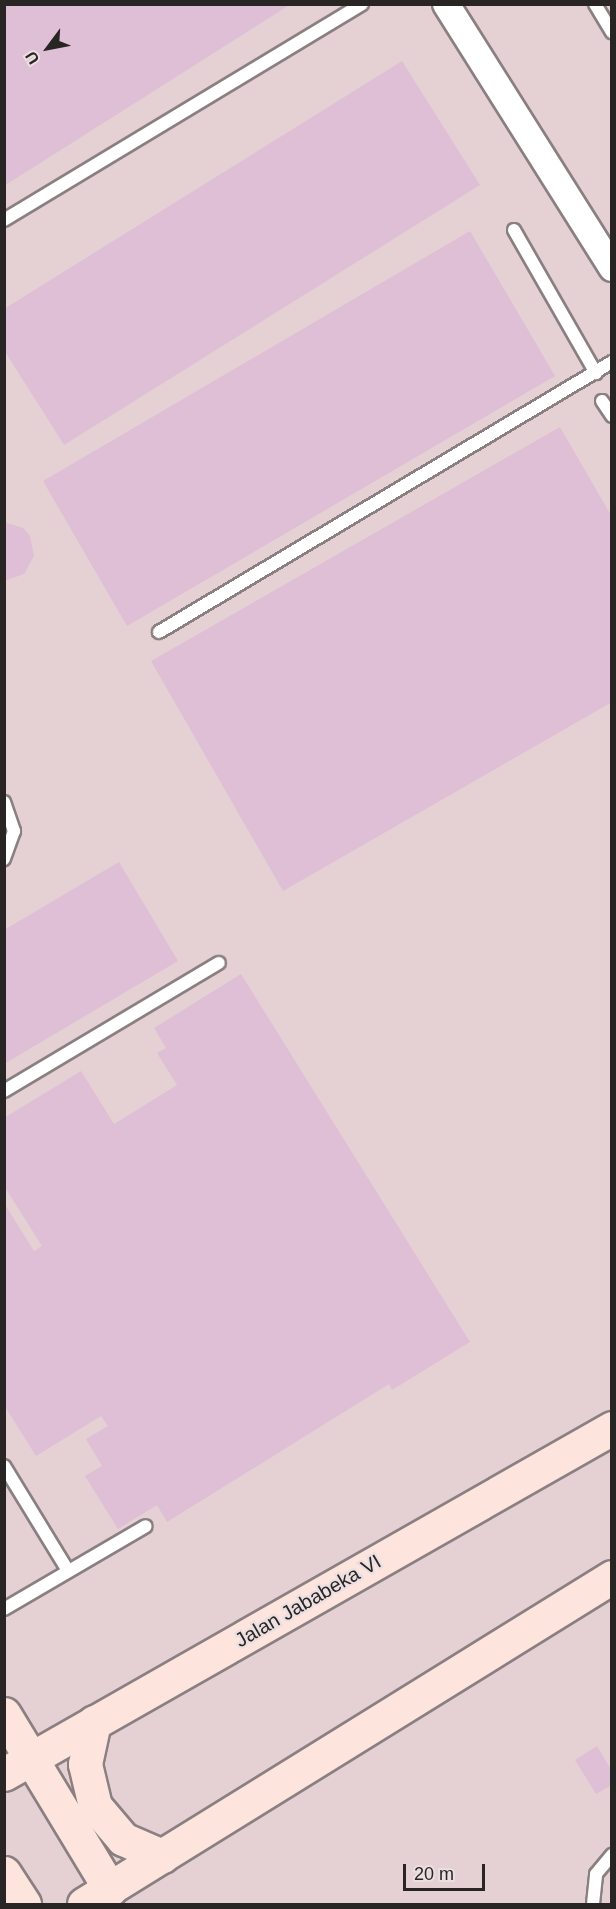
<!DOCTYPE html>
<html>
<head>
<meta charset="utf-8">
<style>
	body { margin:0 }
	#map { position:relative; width:616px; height:1909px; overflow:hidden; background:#ebdfe1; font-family:Helvetica,sans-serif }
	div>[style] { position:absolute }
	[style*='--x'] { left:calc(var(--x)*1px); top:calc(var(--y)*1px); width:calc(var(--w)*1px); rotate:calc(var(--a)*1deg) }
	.built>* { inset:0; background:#e5d1d4 }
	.building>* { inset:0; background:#debfd5 }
	.roads { filter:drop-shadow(2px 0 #8a7f81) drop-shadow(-2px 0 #8a7f81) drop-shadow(0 2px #8a7f81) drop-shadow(0 -2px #8a7f81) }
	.service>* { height:12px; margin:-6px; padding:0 6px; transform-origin:6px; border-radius:6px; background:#fff }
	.minor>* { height:26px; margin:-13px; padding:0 13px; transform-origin:13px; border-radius:13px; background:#fff }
	.secondary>* { height:33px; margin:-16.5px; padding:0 16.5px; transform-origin:16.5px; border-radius:16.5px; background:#fde5de }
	span { translate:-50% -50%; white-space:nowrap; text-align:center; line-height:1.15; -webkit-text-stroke:4.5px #ebdfe1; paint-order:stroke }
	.street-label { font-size:20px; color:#292525 }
	.frame { position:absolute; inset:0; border:6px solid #292525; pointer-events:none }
	.north { position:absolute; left:18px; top:18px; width:60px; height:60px; -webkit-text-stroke:4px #ebdfe1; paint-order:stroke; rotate:238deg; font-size:16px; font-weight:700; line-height:24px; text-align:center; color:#292525 }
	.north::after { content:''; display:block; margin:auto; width:21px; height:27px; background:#292525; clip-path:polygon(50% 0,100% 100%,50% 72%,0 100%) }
	.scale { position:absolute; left:403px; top:1864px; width:82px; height:27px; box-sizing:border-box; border:3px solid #292525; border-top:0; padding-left:8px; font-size:18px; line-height:21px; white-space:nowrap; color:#292525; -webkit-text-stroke:4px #ebdfe1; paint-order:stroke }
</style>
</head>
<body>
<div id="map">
	<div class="built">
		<div style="clip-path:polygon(5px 5px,611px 5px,611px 1904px,5px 1904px)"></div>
	</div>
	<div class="building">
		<div style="clip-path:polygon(4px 4px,291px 4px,4px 186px)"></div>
		<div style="clip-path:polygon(402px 61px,480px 185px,64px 445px,4px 350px,4px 309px)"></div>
		<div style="clip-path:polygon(470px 231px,555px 376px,127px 626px,43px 481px)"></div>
		<div style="clip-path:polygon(560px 427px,612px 517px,612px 702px,283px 891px,151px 661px)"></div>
		<div style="clip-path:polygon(4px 522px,23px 528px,30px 536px,34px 556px,24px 574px,4px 581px)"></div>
		<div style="clip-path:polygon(119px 862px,178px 961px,4px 1064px,4px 930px)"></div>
		<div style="clip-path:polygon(241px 974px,470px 1342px,392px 1390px,389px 1384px,167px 1522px,157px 1505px,118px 1529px,85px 1476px,102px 1466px,86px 1439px,108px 1426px,101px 1416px,36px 1456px,4px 1405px,4px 1203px,34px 1251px,42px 1246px,4px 1186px,4px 1118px,81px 1071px,114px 1124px,177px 1085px,157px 1053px,166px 1048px,154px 1028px)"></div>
		<div style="clip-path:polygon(597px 1746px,612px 1771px,612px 1785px,596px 1794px,575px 1760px)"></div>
	</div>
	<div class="roads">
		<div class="service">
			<div style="--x:595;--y:4;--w:33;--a:59"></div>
			<div style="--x:4;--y:220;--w:418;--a:-31.1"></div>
			<div style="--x:514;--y:230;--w:165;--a:60.2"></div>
			<div style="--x:602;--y:401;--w:18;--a:56"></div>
			<div style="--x:159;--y:632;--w:527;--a:-30.8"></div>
			<div style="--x:4;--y:802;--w:31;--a:71"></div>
			<div style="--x:14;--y:831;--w:30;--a:110"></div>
			<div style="--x:4;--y:1091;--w:250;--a:-30.8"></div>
			<div style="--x:4;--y:1466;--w:123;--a:58.6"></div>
			<div style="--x:4;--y:1609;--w:164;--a:-30.3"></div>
			<div style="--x:593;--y:1904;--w:30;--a:-84"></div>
			<div style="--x:596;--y:1874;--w:25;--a:-50"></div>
		</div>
		<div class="minor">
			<div style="--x:446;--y:4;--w:312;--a:57.8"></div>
		</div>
		<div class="secondary">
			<div style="--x:4;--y:1714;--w:205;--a:58.8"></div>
			<div style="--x:94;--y:1722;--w:43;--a:102.1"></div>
			<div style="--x:85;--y:1764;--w:43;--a:76.6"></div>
			<div style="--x:95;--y:1806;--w:43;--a:49.7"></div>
			<div style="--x:123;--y:1839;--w:43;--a:23.6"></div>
			<div style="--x:4;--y:1774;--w:700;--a:-29.64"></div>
			<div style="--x:4;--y:1873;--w:37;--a:57"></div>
			<div style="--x:84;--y:1904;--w:621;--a:-31.77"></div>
		</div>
	</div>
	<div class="street-label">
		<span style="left:308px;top:1601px;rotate:-30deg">Jalan Jababeka VI</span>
	</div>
	<div class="frame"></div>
	<div class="north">U</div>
	<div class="scale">20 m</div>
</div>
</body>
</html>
